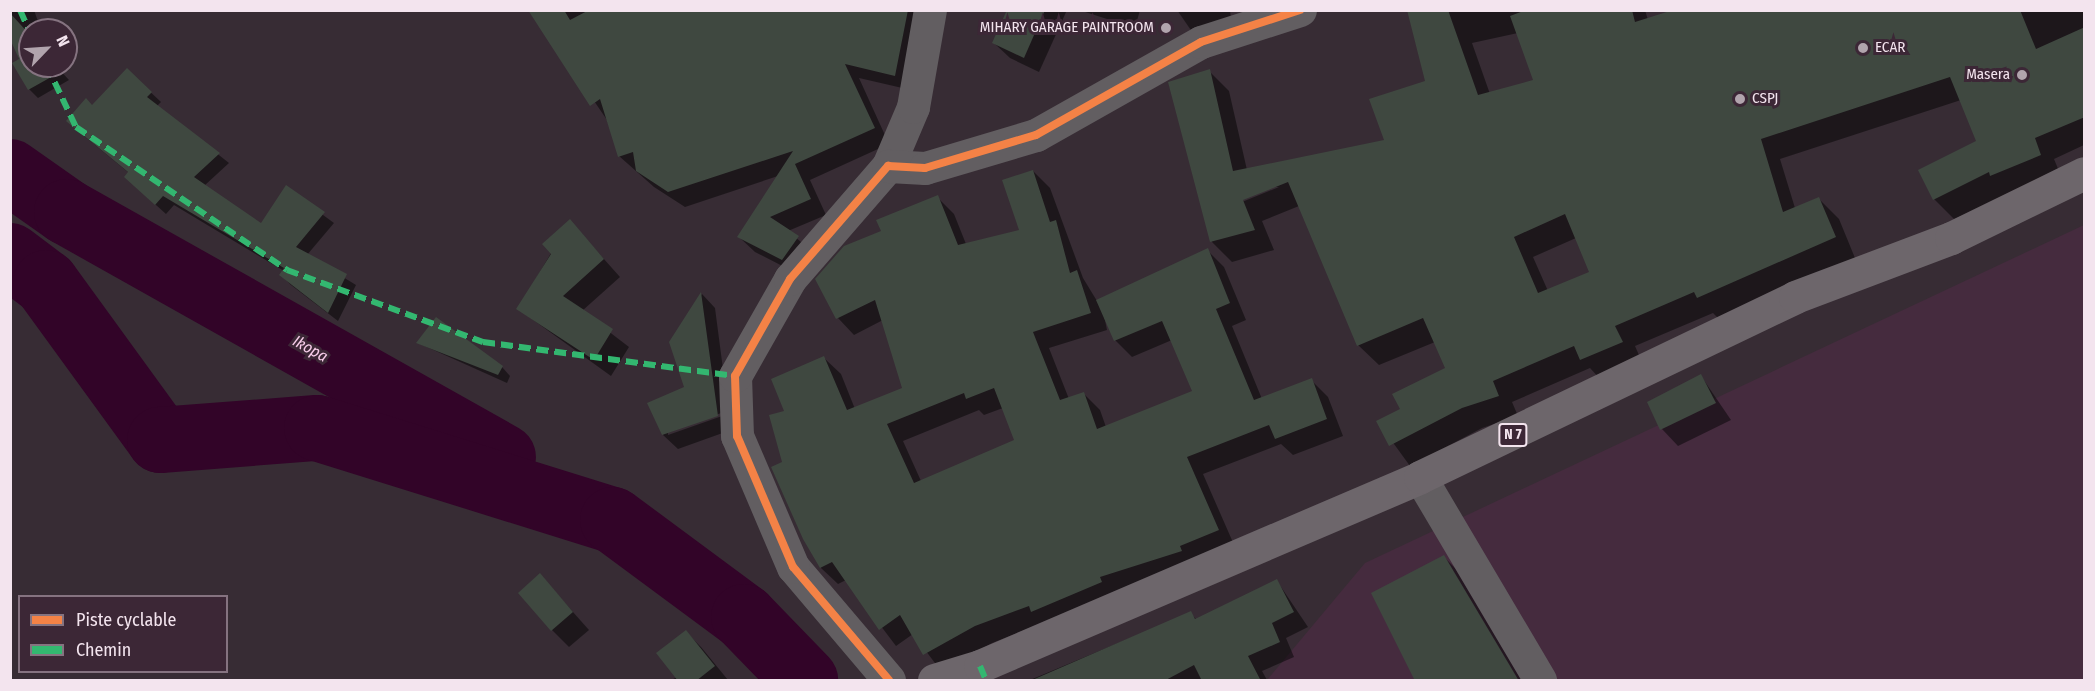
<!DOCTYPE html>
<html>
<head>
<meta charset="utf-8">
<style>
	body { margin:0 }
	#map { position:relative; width:2095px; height:691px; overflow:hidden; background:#372c34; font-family:"Fira Sans Condensed",sans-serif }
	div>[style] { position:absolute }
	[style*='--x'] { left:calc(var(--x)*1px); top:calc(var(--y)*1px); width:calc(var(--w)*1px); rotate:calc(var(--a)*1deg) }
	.built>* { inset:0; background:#452b3e }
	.shadow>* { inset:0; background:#0007 }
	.river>* { height:66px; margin:-33px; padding:0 33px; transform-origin:33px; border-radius:33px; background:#320428 }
	.building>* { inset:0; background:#3f4840 }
	.minor>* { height:33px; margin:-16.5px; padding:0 16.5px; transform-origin:16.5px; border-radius:16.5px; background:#625e61 }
	.major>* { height:33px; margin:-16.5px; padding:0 16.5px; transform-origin:16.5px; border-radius:16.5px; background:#6d666b }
	.quiet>* { height:6px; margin-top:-3px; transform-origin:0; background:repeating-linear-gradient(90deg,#33b770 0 12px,transparent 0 18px) }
	.cycleway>* { height:8px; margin:-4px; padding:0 4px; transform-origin:4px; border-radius:4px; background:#f48246 }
	.dots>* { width:16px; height:16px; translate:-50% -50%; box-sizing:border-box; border:3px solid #3c2736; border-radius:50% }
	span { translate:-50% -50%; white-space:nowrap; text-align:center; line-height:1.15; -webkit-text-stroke:6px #3c2736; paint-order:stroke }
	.shield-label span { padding:2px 4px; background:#3c2736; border:2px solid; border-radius:4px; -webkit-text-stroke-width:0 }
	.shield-label { font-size:14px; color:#f3e4ee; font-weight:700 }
	.poi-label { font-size:15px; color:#f3e4ee }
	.right { translate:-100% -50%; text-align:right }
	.left { translate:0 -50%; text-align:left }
	.water-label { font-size:16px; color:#f8cdea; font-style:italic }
	.frame { position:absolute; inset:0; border:12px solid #f3e4ee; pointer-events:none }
	.legend { position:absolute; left:18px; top:595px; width:210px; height:78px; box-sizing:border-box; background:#3c2736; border:2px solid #857380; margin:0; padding:8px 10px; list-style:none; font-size:18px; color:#f3e4ee }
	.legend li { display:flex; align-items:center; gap:12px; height:30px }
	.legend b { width:30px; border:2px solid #857380 }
	.north { position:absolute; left:18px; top:18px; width:60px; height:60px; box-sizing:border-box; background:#3c2736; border:2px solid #857380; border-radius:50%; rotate:65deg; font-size:16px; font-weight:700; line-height:24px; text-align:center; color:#f3e4ee }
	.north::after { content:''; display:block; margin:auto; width:21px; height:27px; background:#b1a4ad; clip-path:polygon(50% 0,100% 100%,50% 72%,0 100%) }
</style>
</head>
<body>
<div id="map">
	<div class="built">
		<div style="clip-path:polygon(2084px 225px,2084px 680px,1267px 680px,1365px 563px)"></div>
	</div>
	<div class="shadow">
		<div style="clip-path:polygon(10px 10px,34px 10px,41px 30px,30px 30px,30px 66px,56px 66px,69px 80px,38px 98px,29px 89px,10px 32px)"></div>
		<div style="clip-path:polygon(532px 10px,928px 10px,911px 90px,859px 78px,889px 144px,810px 180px,826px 215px,788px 231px,814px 253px,798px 274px,755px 252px,739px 237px,778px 176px,685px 207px,654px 187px,619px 156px,607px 120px)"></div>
		<div style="clip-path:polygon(1009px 10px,1067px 10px,1039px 72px,1010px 58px,994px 43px)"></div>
		<div style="clip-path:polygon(1079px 10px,1140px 10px,1135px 28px)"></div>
		<div style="clip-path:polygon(1177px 10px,1230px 10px,1232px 28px,1195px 36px)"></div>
		<div style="clip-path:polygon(evenodd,1409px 10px,1645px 10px,1648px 20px,1679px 10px,2084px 10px,2084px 145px,2054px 159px,2061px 176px,1954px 219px,1934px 199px,1978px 142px,1961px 100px,1780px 159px,1795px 208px,1818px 198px,1839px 219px,1855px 258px,1718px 318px,1713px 313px,1635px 346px,1642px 362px,1601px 380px,1590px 368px,1512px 402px,1518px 416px,1482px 428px,1410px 466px,1378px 422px,1402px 410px,1447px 369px,1435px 342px,1379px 365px,1358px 345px,1299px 206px,1262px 221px,1274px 250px,1232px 262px,1212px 242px,1169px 83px,1209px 71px,1229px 91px,1247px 170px,1386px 142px,1427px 82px,1409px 10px,1518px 33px,1535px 81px,1490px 94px,1472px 43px,1518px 33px,1409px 10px,1272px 187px,1279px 187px,1237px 204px,1236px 202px,1272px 187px,1409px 10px,1576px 238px,1591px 273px,1548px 291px,1533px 257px,1576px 238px)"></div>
		<div style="clip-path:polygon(127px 70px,161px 102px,157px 106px,229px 163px,204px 186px,261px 225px,286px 188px,334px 223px,307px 255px,356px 285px,338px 321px,291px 285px,281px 275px,284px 271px,174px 205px,166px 214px,136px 187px,129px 173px,78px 131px)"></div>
		<div style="clip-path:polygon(evenodd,1033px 171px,1050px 188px,1083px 278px,1097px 301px,1207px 250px,1224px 267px,1246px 320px,1232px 326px,1262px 399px,1311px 380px,1328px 397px,1343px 436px,1293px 455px,1281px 444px,1203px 474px,1235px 547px,992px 643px,941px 671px,913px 634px,896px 646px,846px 580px,838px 584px,821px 568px,773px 468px,783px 463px,786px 412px,824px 358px,841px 374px,855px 409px,904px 388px,883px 320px,854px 335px,838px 318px,817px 279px,937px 197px,954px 214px,966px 244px,1021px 231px,1033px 171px,1104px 315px,1115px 340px,1132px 357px,1172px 340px,1194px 392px,1106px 427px,1100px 410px,1084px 394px,1069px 399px,1049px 348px,1107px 330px,1104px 315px,1033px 171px,1003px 408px,1016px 441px,921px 481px,903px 441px,979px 410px,984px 415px,1003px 408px)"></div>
		<div style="clip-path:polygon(570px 221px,620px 277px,582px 311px,629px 347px,611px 376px,518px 309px)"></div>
		<div style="clip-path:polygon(evenodd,702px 294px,715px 308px,731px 430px,678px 449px,663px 435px,686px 388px,670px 342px,702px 294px,724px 412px,725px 415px,668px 435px,668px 432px,724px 412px)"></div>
		<div style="clip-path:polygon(418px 343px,502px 367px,510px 376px,507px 383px)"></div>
		<div style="clip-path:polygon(1701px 376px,1731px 420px,1678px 446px,1662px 429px,1649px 403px)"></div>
		<div style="clip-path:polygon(1444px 557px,1471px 584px,1528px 680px,1417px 680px)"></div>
		<div style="clip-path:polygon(540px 575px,589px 630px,569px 647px,552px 630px)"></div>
		<div style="clip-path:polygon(1277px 581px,1308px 627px,1286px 638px,1294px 657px,1262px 671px,1267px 680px,1030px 680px,1190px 613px,1197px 620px)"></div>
		<div style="clip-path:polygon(686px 632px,701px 647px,728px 680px,671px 680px,677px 677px)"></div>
	</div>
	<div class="river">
		<div style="--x:10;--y:172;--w:70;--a:35.1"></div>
		<div style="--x:67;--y:212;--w:500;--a:29.33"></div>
		<div style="--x:10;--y:256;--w:45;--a:36.9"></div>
		<div style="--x:46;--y:283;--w:194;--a:54"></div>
		<div style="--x:160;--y:440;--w:157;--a:-4.4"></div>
		<div style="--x:317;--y:428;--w:310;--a:17.3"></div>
		<div style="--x:613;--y:520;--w:163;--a:36.5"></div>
		<div style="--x:744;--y:617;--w:88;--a:45.9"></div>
	</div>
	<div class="building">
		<div style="clip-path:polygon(528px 10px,564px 10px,570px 20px,589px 10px,908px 10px,895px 76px,845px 64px,875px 128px,795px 164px,811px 199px,770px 217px,799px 236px,782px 260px,737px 237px,793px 151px,668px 192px,636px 171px,633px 152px,618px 157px,600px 99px,590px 106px)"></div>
		<div style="clip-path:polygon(1007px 10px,1045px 10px,1024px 58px,992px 43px)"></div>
		<div style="clip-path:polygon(evenodd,1407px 10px,1448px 10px,1478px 95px,1533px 80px,1510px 16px,1526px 10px,1632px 10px,1635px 22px,1673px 10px,2020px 10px,2036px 49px,2085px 27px,2085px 117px,2035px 138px,2041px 155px,1990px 176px,1989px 172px,1933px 200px,1918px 170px,1976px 141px,1950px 77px,1761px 139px,1783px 212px,1819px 197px,1836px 237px,1697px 298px,1694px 292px,1615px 326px,1623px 342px,1580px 360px,1574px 346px,1493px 381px,1499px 396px,1462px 408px,1389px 446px,1376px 421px,1400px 409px,1392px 394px,1445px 368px,1423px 318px,1357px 346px,1288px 182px,1243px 200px,1255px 230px,1210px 242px,1168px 82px,1210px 69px,1233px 171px,1384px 140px,1369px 99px,1425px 81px,1407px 10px,1565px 214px,1589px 272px,1538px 293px,1514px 237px,1565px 214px)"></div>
		<div style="clip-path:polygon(10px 13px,30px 35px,30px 66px,57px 66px,62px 71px,28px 90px,12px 63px,19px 59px,10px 39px)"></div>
		<div style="clip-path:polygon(127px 68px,152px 92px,147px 97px,220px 153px,194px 177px,261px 223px,286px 185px,325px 212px,296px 247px,347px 274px,328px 313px,279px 275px,284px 268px,163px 196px,155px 205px,124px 177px,128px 172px,66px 121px,86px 98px,92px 105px)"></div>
		<div style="clip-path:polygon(evenodd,1033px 170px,1050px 222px,1056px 220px,1070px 273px,1077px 270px,1091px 313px,1033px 332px,1060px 400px,1084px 392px,1097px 429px,1192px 391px,1162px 321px,1114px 341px,1096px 300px,1208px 248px,1230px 303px,1216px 309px,1254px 400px,1312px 378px,1327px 419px,1275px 439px,1269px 425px,1187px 457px,1219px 530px,1180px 546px,1182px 551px,1100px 577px,1102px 582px,1031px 612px,1029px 606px,975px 626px,923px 655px,900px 615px,879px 630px,832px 562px,820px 568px,803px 539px,771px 467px,782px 462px,769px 415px,784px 411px,771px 379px,824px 356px,847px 410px,902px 388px,875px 300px,836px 319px,815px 279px,844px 246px,881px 231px,876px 220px,938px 195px,958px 245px,1019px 230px,1002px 180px,1033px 170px,994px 388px,1014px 440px,914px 483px,887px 424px,964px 393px,966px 399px,994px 388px)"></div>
		<div style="clip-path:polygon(570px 219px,604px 259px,563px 296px,613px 329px,594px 360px,516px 309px,551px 254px,542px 244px)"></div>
		<div style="clip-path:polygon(701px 292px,718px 416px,662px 435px,647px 403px,684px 387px,669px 342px)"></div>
		<div style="clip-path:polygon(436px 317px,503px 366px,498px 375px,416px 343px)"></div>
		<div style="clip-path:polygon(1701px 374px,1716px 403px,1660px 430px,1647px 402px)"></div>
		<div style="clip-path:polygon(1444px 555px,1519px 681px,1415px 681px,1371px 593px)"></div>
		<div style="clip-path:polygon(540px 573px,573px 612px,551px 631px,518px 593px)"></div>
		<div style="clip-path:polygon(1277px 579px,1294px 612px,1272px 623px,1280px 642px,1248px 656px,1261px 681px,1202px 681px,1194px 665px,1164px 681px,1030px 681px,1191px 611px,1195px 619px)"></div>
		<div style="clip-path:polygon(686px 630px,715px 666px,696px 681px,678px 681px,656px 653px)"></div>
	</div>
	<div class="minor">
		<div style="--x:888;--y:166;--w:64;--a:-67"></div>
		<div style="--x:913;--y:107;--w:98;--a:-80.1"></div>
		<div style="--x:1420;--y:477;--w:236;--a:59.4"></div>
		<div style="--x:889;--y:680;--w:148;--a:-130.3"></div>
		<div style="--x:793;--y:567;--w:142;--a:-113.1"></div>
		<div style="--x:737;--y:436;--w:60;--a:-91.9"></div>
		<div style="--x:735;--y:376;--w:112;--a:-60.4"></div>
		<div style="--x:790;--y:279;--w:150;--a:-49.1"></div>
		<div style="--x:888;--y:166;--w:37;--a:3"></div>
		<div style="--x:925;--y:168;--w:116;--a:-16.6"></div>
		<div style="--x:1036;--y:135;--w:189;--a:-29.4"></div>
		<div style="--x:1201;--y:42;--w:104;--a:-17.9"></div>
	</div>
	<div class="major">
		<div style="--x:934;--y:680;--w:48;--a:-16.9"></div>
		<div style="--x:980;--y:666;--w:479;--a:-23.2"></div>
		<div style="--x:1420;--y:477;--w:416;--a:-25.6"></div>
		<div style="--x:1795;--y:297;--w:167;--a:-20.7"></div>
		<div style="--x:1951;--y:238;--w:148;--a:-26"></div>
	</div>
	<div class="quiet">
		<div style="--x:20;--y:10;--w:24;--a:66"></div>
		<div style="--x:47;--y:66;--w:68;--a:64.6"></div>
		<div style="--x:76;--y:127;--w:255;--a:34.1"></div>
		<div style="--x:287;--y:270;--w:209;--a:20.2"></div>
		<div style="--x:483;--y:342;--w:254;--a:7.7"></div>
		<div style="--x:980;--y:666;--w:15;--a:67"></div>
	</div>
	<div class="cycleway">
		<div style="--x:889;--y:680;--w:148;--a:-130.3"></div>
		<div style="--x:793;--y:567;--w:142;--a:-113.1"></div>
		<div style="--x:737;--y:436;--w:60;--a:-91.9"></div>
		<div style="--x:735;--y:376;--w:112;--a:-60.4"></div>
		<div style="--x:790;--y:279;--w:150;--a:-49.1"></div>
		<div style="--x:888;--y:166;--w:37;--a:3"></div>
		<div style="--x:925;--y:168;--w:116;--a:-16.6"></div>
		<div style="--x:1036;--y:135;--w:189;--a:-29.4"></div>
		<div style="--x:1201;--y:42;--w:104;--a:-17.9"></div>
	</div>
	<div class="dots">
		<div style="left:1166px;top:28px;background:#b1a4ad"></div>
		<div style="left:1863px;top:48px;background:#b1a4ad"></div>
		<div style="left:2022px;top:75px;background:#b1a4ad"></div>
		<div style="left:1740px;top:99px;background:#b1a4ad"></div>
	</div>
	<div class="shield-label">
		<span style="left:1513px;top:435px">N 7</span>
	</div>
	<div class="poi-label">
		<span class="right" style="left:1154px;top:28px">MIHARY GARAGE PAINTROOM</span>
		<span class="left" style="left:1875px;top:48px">ECAR</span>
		<span class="right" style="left:2010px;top:75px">Masera</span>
		<span class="left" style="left:1752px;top:99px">CSPJ</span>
	</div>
	<div class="water-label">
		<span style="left:310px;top:349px;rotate:29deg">Ikopa</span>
	</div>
	<div class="frame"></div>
	<ul class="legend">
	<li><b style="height:8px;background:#f48246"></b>Piste cyclable</li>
	<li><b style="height:8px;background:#33b770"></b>Chemin</li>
	</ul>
	<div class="north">N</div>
</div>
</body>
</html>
